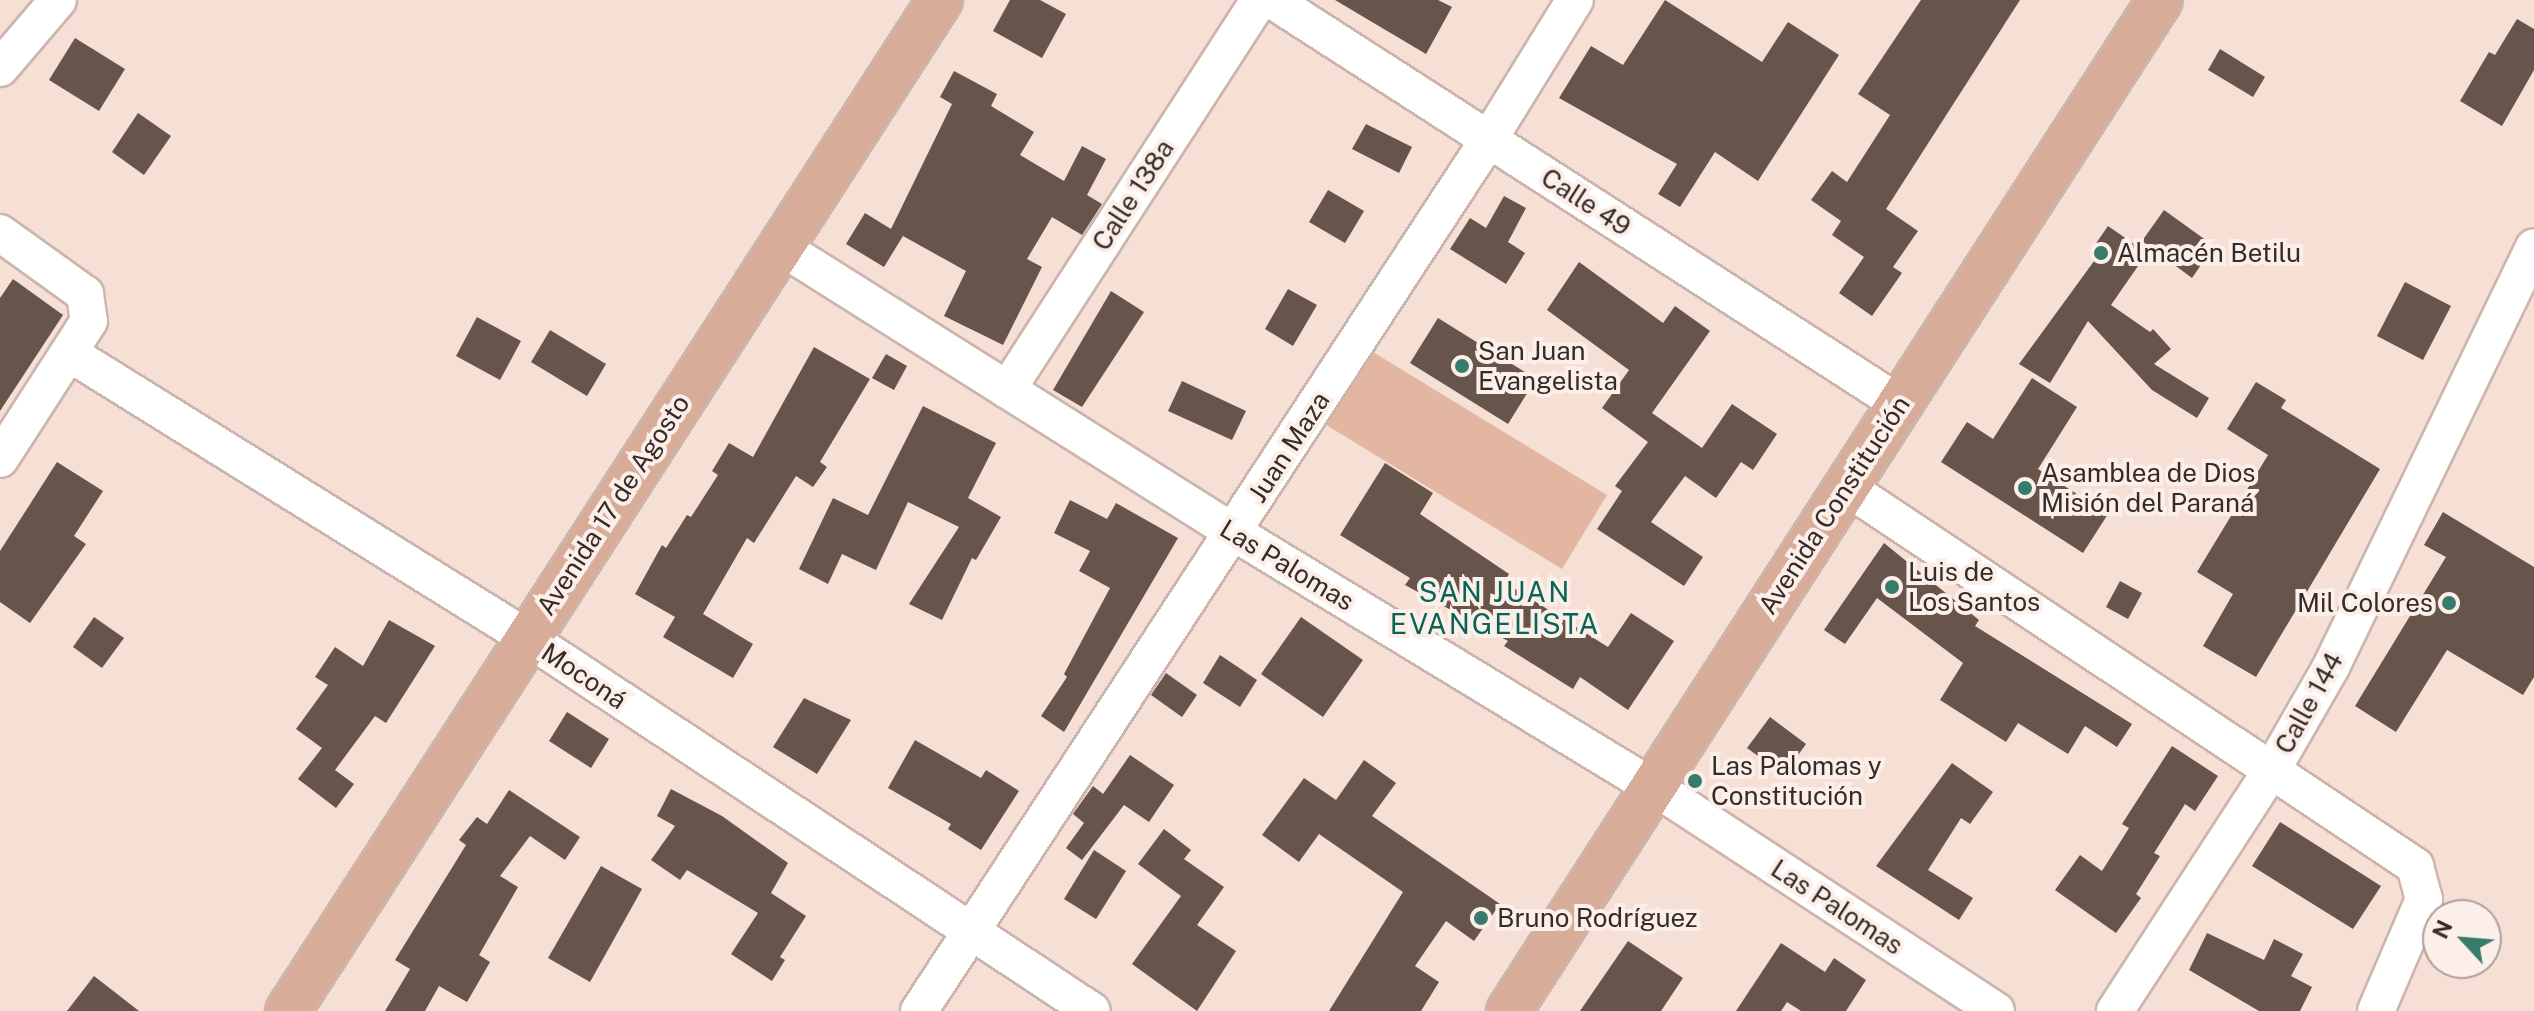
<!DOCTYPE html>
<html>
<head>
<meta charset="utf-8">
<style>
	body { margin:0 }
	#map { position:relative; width:2534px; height:1011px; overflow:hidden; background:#f6dfd4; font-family:"Public Sans",sans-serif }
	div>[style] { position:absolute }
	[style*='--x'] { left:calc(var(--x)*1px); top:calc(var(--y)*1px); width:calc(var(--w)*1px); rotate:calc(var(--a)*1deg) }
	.green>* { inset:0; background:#e3b6a2 }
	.building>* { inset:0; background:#67544b }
	.roads { filter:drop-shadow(2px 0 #ccb5ab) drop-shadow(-2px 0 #ccb5ab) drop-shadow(0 2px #ccb5ab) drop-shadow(0 -2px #ccb5ab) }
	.minor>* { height:36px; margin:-18px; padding:0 18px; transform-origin:18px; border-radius:18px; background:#fff }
	.major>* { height:44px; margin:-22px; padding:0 22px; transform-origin:22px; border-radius:22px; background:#d7ac98 }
	.dots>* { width:22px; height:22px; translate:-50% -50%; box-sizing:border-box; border:4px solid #fceee8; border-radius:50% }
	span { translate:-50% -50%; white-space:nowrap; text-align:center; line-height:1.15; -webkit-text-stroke:8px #fceee8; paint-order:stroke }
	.street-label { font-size:26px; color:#352c28 }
	.poi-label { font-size:26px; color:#352c28 }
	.left { translate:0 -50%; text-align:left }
	.right { translate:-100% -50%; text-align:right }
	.neighbourhood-label { font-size:28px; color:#096456; letter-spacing:2px }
	.north { position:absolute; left:2422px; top:899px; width:80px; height:80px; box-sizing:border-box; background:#fceee8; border:2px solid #aca09b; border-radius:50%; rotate:296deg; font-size:22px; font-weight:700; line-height:32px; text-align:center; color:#352c28 }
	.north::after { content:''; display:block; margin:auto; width:28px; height:36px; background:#377b6d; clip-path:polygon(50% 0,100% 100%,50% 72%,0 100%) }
</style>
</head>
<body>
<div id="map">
	<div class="green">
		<div style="clip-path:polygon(1368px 349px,1607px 495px,1562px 569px,1323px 423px)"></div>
	</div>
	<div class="building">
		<div style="clip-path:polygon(1010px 0,1040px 0,1066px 14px,1042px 58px,993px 31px)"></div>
		<div style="clip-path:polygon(1335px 0,1438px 0,1452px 7px,1426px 54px)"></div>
		<div style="clip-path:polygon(1665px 0,1762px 62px,1788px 22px,1839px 55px,1758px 181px,1715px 152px,1680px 207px,1658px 194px,1677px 164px,1559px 98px,1591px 46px,1623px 65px)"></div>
		<div style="clip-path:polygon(1921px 0,2020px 0,1886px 209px,1918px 231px,1893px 267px,1902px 273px,1872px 316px,1839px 293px,1864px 257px,1832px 235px,1841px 221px,1811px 200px,1832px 171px,1847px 182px,1890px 115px,1858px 94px)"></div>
		<div style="clip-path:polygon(2517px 19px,2534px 29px,2534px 70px,2502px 126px,2460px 101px,2489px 52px,2495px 55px)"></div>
		<div style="clip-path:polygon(75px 38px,125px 69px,99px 111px,49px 80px)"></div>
		<div style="clip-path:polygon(2220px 49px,2265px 77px,2253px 97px,2208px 70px)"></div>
		<div style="clip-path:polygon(954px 71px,997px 94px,991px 106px,1034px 132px,1020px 155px,1064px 181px,1082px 146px,1106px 159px,1087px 195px,1102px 204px,1082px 235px,1052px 217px,1027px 259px,1042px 267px,1003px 345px,944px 316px,966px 271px,903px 236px,884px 267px,846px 244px,865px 213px,891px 229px,952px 104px,940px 97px)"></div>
		<div style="clip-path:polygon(138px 113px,171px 136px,144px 175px,112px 152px)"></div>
		<div style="clip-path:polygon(1366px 124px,1412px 147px,1399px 173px,1352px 149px)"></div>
		<div style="clip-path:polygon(1328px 190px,1364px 211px,1345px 243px,1309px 222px)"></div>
		<div style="clip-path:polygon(1504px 196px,1526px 208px,1508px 242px,1525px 253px,1506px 284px,1450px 249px,1470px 218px,1486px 228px)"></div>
		<div style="clip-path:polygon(2164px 210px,2214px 246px,2192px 278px,2142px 241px)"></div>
		<div style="clip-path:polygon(2108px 226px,2147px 253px,2111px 305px,2150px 332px,2153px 329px,2171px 349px,2154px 364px,2209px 398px,2197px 418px,2152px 390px,2088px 321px,2050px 383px,2019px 364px,2097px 257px,2090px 252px)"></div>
		<div style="clip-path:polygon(1579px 262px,1663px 323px,1675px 306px,1710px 331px,1652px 413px,1702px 448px,1732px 404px,1777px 434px,1753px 470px,1741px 462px,1716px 498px,1685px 476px,1651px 522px,1703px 557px,1684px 586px,1597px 529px,1622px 491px,1615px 486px,1648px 442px,1602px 408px,1629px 370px,1547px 310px)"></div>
		<div style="clip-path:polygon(13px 279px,63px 315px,0 411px,0 298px)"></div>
		<div style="clip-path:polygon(2405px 282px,2451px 306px,2423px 360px,2377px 336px)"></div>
		<div style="clip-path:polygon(1288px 289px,1317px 305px,1293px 346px,1265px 329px)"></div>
		<div style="clip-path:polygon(1111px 291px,1144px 312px,1082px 407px,1053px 390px)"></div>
		<div style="clip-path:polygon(477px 317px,521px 341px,500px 380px,456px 356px)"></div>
		<div style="clip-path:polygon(1438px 318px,1536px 379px,1508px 424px,1410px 363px)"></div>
		<div style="clip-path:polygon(550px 330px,606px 364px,587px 396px,531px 362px)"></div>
		<div style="clip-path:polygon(814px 347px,870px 379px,820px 462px,827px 467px,813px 487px,796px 476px,754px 543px,747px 538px,703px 614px,753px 644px,733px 678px,663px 637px,675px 617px,635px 594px,662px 545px,666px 548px,687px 515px,691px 517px,718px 475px,712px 471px,729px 443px,753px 457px)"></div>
		<div style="clip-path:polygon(886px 354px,907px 366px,894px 390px,872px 378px)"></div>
		<div style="clip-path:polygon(2032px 378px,2077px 407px,2038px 469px,2108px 514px,2083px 553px,1941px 462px,1967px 422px,1993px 439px)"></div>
		<div style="clip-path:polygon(1182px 381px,1246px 411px,1232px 440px,1168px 411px)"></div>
		<div style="clip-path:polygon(2256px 382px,2286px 400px,2281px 408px,2380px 469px,2256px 677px,2203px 646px,2233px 594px,2197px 572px,2268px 455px,2227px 429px)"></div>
		<div style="clip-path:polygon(923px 406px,996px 443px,968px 498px,1001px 517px,976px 560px,972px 558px,942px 620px,909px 604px,959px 527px,908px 502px,876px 570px,842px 554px,828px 584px,799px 569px,833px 498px,868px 515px)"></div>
		<div style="clip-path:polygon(57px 462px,103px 491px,74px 536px,86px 544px,30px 623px,0 602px,0 551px)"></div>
		<div style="clip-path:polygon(1385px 463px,1433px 493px,1420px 514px,1509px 574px,1504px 582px,1608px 647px,1631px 613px,1674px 641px,1628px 710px,1580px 677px,1573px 689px,1504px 646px,1508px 641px,1405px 585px,1410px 578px,1340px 535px)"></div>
		<div style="clip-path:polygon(1070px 500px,1107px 519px,1116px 503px,1178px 538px,1064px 732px,1041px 716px,1067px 677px,1064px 674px,1110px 588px,1079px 571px,1090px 551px,1054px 533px)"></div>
		<div style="clip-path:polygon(2443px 512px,2534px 567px,2534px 677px,2523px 695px,2447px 650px,2396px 732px,2355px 706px,2446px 557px,2424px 545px)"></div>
		<div style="clip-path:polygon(1884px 543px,1979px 620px,1975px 626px,2132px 724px,2117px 747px,2085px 726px,2068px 754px,2018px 723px,2006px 742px,1940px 700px,1963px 663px,1877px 598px,1845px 644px,1824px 630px)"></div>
		<div style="clip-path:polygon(2120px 581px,2142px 593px,2128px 619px,2106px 607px)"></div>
		<div style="clip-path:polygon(94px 617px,124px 638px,102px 668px,73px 647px)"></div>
		<div style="clip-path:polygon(1301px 617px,1363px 660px,1323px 717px,1261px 674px)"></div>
		<div style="clip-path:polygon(389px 620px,435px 646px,386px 723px,375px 716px,335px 770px,354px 784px,336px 808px,298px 779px,322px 748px,296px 729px,328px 685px,315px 677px,335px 647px,363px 666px)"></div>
		<div style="clip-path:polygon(1220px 655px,1257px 680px,1240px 707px,1203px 683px)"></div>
		<div style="clip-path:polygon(1166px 673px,1197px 695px,1182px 717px,1151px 695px)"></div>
		<div style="clip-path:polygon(804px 698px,851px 720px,817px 774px,773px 747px)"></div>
		<div style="clip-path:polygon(567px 712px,609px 739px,591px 768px,549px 741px)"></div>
		<div style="clip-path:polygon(1770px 717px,1806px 744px,1784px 775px,1747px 748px)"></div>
		<div style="clip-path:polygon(915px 740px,981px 778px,986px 770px,1019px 791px,981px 850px,948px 829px,951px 824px,888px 788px)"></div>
		<div style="clip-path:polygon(2172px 746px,2218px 776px,2195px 811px,2185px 804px,2154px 853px,2160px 856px,2136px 894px,2141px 898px,2116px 933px,2055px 890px,2080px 855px,2102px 871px,2129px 828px,2122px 824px)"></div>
		<div style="clip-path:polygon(1130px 755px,1174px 785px,1149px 822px,1124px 805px,1082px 860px,1066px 848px,1084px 823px,1073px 814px,1093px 786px,1103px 794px)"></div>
		<div style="clip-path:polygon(1364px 760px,1396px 783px,1372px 816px,1500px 904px,1474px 941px,1446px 921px,1415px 966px,1439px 982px,1421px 1011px,1329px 1011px,1403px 892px,1319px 834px,1299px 862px,1262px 835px,1304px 778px,1336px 800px)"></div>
		<div style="clip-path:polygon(1952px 763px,1993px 792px,1970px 824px,1961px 818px,1928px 870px,1973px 898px,1959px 920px,1876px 866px)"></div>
		<div style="clip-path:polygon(671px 789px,722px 816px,788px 863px,771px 893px,806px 916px,780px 957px,785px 960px,772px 981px,731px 954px,758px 913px,687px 870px,680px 880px,651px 860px,675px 826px,657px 816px)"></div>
		<div style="clip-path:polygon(509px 790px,580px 837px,565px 860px,530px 836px,500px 876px,518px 887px,479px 955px,490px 962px,467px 1002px,439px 986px,425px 1011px,385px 1011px,410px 969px,395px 960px,466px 845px,459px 840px,477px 817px,487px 824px)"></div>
		<div style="clip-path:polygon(2280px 822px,2381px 886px,2353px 929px,2252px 866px)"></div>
		<div style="clip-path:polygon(1164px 829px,1191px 850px,1184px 859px,1224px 887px,1197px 925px,1236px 951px,1197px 1011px,1132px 964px,1181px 896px,1138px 864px)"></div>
		<div style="clip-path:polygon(1094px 850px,1126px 871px,1096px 919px,1064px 899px)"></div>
		<div style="clip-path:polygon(601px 866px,642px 889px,590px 982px,548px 958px)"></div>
		<div style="clip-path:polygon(2207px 933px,2264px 960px,2274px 939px,2303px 954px,2291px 976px,2312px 987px,2300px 1011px,2259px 1011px,2189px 970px)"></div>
		<div style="clip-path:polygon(1628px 941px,1683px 978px,1661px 1011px,1580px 1011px)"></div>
		<div style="clip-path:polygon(1781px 943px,1825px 972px,1834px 958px,1866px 980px,1846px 1011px,1801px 1011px,1787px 1002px,1781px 1011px,1736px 1011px)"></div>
		<div style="clip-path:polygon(94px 976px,139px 1011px,67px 1011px)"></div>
	</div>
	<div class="roads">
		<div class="minor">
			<div style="--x:1272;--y:0;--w:747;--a:32.75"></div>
			<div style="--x:0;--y:68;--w:89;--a:-49.5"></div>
			<div style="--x:0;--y:233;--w:105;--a:35.7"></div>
			<div style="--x:85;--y:294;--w:27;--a:82"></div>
			<div style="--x:89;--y:321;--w:164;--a:122.8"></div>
			<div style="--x:781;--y:247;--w:534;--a:32.23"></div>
			<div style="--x:1233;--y:532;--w:520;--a:31.3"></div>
			<div style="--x:1677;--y:802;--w:381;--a:33.2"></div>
			<div style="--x:69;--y:353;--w:538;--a:31.86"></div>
			<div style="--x:526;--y:637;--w:678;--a:33.46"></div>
			<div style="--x:1007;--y:390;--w:464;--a:-57.1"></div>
			<div style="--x:1846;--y:487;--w:684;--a:33.67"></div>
			<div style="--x:2415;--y:866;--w:34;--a:75"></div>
			<div style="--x:2424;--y:899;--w:122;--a:113.2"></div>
			<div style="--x:919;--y:1011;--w:1042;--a:-56.83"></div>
			<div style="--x:1489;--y:139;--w:163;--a:-58.3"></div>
			<div style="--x:2115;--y:1011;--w:290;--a:-57"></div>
			<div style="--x:2273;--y:768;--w:116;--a:-60.1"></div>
			<div style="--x:2331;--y:667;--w:466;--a:-64.2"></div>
		</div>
		<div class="major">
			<div style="--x:288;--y:1011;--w:1203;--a:-57.18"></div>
			<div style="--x:1509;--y:1011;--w:1202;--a:-57.22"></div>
		</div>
	</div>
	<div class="dots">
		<div style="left:2101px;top:253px;background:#377b6d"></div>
		<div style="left:1462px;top:366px;background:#377b6d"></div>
		<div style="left:2025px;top:488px;background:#377b6d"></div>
		<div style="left:1892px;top:587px;background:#377b6d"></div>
		<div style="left:2449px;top:603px;background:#377b6d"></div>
		<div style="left:1695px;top:781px;background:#377b6d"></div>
		<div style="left:1481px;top:918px;background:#377b6d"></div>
	</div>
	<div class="street-label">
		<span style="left:1133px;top:195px;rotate:-57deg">Calle 138a</span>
		<span style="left:1586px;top:202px;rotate:33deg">Calle 49</span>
		<span style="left:1289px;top:447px;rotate:-57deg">Juan Maza</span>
		<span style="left:613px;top:505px;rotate:-57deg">Avenida 17 de Agosto</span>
		<span style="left:1834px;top:505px;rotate:-57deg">Avenida Constitución</span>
		<span style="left:1287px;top:565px;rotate:31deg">Las Palomas</span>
		<span style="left:584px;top:676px;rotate:34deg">Moconá</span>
		<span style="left:2309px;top:703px;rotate:-61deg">Calle 144</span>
		<span style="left:1837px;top:907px;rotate:33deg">Las Palomas</span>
	</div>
	<div class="poi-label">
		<span class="left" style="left:2117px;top:253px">Almacén Betilu</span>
		<span class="left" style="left:1478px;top:366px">San Juan<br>Evangelista</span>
		<span class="left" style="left:2041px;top:488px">Asamblea de Dios<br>Misión del Paraná</span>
		<span class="left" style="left:1908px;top:587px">Luis de<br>Los Santos</span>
		<span class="right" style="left:2433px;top:603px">Mil Colores</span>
		<span class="left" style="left:1711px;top:781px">Las Palomas y<br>Constitución</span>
		<span class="left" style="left:1497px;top:918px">Bruno Rodríguez</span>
	</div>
	<div class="neighbourhood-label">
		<span style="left:1495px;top:608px">SAN JUAN<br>EVANGELISTA</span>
	</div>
	<div class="north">N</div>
</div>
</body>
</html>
